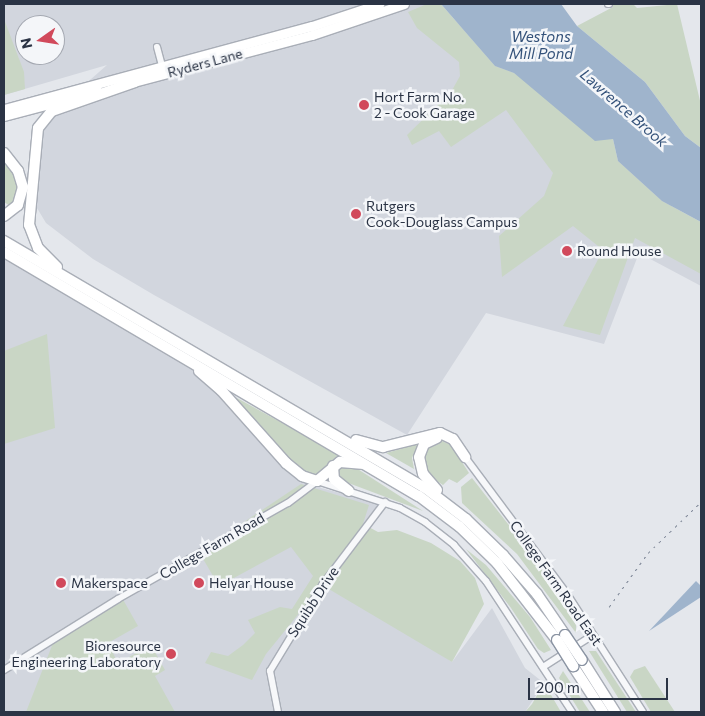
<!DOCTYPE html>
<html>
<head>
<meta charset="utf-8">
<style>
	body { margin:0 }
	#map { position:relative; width:705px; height:716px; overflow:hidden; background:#e4e7ec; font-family:Commissioner,sans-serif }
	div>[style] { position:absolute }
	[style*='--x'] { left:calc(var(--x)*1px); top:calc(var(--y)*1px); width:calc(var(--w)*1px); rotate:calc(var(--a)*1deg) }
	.built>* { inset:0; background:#d2d6de }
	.green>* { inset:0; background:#c9d6c5 }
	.water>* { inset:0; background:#9fb4cc }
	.roads { filter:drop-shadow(1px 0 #a9aeb7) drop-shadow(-1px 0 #a9aeb7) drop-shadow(0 1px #a9aeb7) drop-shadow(0 -1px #a9aeb7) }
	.minor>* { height:6px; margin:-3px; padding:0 3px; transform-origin:3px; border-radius:3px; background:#f7f8fa }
	.major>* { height:9px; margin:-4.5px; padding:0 4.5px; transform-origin:4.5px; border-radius:4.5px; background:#fff }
	.highway>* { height:10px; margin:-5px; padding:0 5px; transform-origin:5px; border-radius:5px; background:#fff }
	.rail>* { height:1px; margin-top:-0.5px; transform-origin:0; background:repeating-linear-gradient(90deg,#7d8696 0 2.5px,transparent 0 7.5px) }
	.bridges { filter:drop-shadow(1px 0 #8b94a3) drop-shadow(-1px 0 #8b94a3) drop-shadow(0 1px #8b94a3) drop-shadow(0 -1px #8b94a3) }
	.highway-bridge>* { height:10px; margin:-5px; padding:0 5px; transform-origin:5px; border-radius:5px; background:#fff }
	.dots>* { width:14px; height:14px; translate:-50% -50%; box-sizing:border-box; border:2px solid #f4f6f9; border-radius:50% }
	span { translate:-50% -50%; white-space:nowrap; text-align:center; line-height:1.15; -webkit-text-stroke:5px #f4f6f9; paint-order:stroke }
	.street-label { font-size:14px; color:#2b3445 }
	.poi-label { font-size:14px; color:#2b3445 }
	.left { translate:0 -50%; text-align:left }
	.right { translate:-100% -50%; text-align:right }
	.water-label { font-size:15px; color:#34527a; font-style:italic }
	.frame { position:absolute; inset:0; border:5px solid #2b3445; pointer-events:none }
	.north { position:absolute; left:15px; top:15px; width:50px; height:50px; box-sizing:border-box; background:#f4f6f9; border:1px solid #a4a8b1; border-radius:50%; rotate:257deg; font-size:14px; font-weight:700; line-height:20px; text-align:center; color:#2b3445 }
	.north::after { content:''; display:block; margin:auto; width:18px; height:22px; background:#d1495b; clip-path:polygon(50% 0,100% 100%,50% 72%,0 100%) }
	.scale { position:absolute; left:528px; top:678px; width:140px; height:22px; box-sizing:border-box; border:2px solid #2b3445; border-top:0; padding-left:6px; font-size:15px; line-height:18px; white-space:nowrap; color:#2b3445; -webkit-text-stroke:4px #f4f6f9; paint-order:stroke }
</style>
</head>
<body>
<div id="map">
	<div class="built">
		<div style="clip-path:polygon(evenodd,4px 4px,435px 4px,701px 231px,701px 286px,639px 253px,604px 344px,486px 313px,407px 435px,154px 295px,93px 259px,46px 223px,34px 203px,38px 131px,57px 109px,107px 65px,4px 95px,4px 4px,25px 25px,55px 25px,55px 55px,25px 55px,25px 25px)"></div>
		<div style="clip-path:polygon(4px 252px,207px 377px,321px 488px,383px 504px,328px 578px,452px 662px,492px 608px,525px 668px,544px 683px,525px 712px,4px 712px)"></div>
	</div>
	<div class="green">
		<div style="clip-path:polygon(427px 4px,441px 4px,495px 66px,514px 73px,613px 139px,618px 161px,662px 201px,701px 222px,701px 274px,635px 238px,600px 335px,563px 326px,603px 250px,573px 226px,502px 277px,499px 236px,544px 196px,553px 173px,506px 110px,451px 147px,439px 131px,412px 145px,407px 135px,451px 92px,460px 76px,459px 62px,417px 28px,408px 12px)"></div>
		<div style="clip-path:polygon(611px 4px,633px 4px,637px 8px,677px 4px,701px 105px,701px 148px,685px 136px,645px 82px,577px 26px,613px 7px)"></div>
		<div style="clip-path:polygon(4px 19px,24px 72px,25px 89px,4px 95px)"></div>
		<div style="clip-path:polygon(4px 158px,17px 177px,18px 192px,10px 206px,4px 202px)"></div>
		<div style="clip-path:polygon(47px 334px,55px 428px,4px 444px,4px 351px)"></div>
		<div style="clip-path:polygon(235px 397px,339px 454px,317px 477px,304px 474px,248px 416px)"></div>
		<div style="clip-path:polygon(442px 441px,451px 445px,469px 473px,457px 483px,449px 479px,443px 485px,428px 475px,423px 453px,431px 443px)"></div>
		<div style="clip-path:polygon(418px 444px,412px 458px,414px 469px,386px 453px)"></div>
		<div style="clip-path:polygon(342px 466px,353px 466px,423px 511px,343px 481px,336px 476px,337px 470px)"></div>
		<div style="clip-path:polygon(472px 478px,537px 561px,576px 625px,576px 633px,517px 554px,462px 503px,461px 487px)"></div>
		<div style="clip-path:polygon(301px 484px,369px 505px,363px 524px,378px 532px,397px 530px,431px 543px,460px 561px,475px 578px,484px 604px,452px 662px,322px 585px,266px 654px,252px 680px,205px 663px,211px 652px,228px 656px,243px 645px,255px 633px,248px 620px,280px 607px,292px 609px,313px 576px,291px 547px,219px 586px,199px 552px)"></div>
		<div style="clip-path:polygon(466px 549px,486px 565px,530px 617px,551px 650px,544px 653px,538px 649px,511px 608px)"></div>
		<div style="clip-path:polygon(121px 596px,138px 626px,108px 643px,118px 663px,151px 645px,165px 670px,155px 676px,175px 712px,26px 712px,55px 638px)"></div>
		<div style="clip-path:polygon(589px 651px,596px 651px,636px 712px,627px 712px)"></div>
		<div style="clip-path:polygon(645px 666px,675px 712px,651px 712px,630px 677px,634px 670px)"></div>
		<div style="clip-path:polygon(563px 671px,590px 712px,580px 712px,559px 678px)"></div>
		<div style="clip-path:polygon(544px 683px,561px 712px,525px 712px,532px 704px)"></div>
	</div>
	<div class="water">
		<div style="clip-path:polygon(441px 4px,561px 4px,577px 26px,645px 82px,685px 136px,701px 148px,701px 222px,662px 201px,618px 161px,613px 139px,595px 141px,514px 73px,495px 66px)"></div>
		<div style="clip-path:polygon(696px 581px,701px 586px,701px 597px,649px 631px)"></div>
	</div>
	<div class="roads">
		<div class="minor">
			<div style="--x:608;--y:4;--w:1;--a:0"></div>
			<div style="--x:157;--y:47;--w:24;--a:75"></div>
			<div style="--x:465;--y:457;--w:171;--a:53.3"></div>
			<div style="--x:567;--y:594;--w:140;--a:57.2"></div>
			<div style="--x:543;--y:667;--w:59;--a:-32.6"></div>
			<div style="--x:4;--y:670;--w:134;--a:-31.9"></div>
			<div style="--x:118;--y:599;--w:195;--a:-29.5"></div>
			<div style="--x:288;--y:503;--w:36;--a:-37"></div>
			<div style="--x:317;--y:481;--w:87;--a:18"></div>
			<div style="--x:400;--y:508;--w:29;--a:29"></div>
			<div style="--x:425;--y:522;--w:37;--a:38"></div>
			<div style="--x:454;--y:545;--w:48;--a:48.4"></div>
			<div style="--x:486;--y:581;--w:157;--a:56.7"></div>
			<div style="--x:278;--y:712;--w:42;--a:-101"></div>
			<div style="--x:270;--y:671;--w:102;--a:-58.7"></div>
			<div style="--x:323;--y:584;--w:103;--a:-52.9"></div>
		</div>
		<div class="major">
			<div style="--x:130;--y:83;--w:188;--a:-14.8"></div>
			<div style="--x:312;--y:35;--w:97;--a:-18.6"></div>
			<div style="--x:4;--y:109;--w:319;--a:-15.1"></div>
			<div style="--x:312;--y:26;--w:71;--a:-18.2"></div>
			<div style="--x:4;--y:116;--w:97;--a:-14.9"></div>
		</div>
		<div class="highway">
			<div style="--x:4;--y:153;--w:23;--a:52"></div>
			<div style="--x:18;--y:171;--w:17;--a:73"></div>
			<div style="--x:23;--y:187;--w:19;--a:106"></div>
			<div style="--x:18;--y:205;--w:18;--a:142"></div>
			<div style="--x:4;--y:241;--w:487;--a:30.4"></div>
			<div style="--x:424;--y:487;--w:53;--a:37.3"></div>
			<div style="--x:466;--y:519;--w:52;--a:44.2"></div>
			<div style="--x:503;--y:555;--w:52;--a:48.9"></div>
			<div style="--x:537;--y:594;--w:50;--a:55.7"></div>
			<div style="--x:4;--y:252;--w:481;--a:30.5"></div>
			<div style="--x:419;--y:496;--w:51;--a:37.1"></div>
			<div style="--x:460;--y:527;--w:52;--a:44.2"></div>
			<div style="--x:497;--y:563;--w:98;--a:52.1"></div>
			<div style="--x:57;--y:267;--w:27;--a:-135"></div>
			<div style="--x:38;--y:248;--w:25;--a:-111"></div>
			<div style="--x:29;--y:225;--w:97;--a:-84.7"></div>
			<div style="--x:38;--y:128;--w:22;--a:-51"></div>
			<div style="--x:52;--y:111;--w:88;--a:-19.3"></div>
			<div style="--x:199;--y:371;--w:29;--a:41"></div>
			<div style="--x:221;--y:390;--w:98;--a:48.3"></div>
			<div style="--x:286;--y:463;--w:21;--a:39"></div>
			<div style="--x:302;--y:476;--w:16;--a:18"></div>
			<div style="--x:317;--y:481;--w:30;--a:-40"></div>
			<div style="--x:340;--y:462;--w:21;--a:5"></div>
			<div style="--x:356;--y:440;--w:28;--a:15"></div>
			<div style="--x:383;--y:447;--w:59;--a:-13.8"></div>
			<div style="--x:440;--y:433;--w:14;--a:25"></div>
			<div style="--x:453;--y:439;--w:22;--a:56"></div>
			<div style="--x:333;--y:466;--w:13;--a:86"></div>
			<div style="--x:334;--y:479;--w:19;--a:39"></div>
			<div style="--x:437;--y:490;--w:21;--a:-131"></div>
			<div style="--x:423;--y:474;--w:17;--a:-103"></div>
			<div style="--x:419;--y:457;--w:14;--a:-69"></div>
			<div style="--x:424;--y:444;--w:14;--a:-25"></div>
			<div style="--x:582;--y:660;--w:62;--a:57.6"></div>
			<div style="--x:573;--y:666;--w:55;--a:56.9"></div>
		</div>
	</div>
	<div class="rail">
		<div style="--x:609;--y:607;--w:67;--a:-54.2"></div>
		<div style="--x:648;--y:553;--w:74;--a:-43.9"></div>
	</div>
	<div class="bridges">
		<div class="highway-bridge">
			<div style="--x:565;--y:635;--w:30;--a:56"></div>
			<div style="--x:557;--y:640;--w:31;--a:58"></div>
		</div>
	</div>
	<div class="dots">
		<div style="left:364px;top:105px;background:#d1495b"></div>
		<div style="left:356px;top:214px;background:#d1495b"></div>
		<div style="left:567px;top:251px;background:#d1495b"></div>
		<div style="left:61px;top:583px;background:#d1495b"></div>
		<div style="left:199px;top:583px;background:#d1495b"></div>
		<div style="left:171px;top:654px;background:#d1495b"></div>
	</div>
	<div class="street-label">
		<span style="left:205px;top:63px;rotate:-15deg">Ryders Lane</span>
		<span style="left:212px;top:546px;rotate:-30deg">College Farm Road</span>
		<span style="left:556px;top:583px;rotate:55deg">College Farm Road East</span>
		<span style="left:313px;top:602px;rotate:-57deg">Squibb Drive</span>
	</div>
	<div class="poi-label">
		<span class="left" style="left:374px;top:105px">Hort Farm No.<br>2 - Cook Garage</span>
		<span class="left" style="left:366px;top:214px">Rutgers<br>Cook-Douglass Campus</span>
		<span class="left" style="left:577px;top:251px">Round House</span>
		<span class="left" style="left:71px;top:583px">Makerspace</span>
		<span class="left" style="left:209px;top:583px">Helyar House</span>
		<span class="right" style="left:161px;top:654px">Bioresource<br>Engineering Laboratory</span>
	</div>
	<div class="water-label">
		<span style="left:541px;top:45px">Westons<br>Mill Pond</span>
		<span style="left:624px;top:108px;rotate:41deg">Lawrence Brook</span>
	</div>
	<div class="frame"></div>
	<div class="north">N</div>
	<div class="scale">200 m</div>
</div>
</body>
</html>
